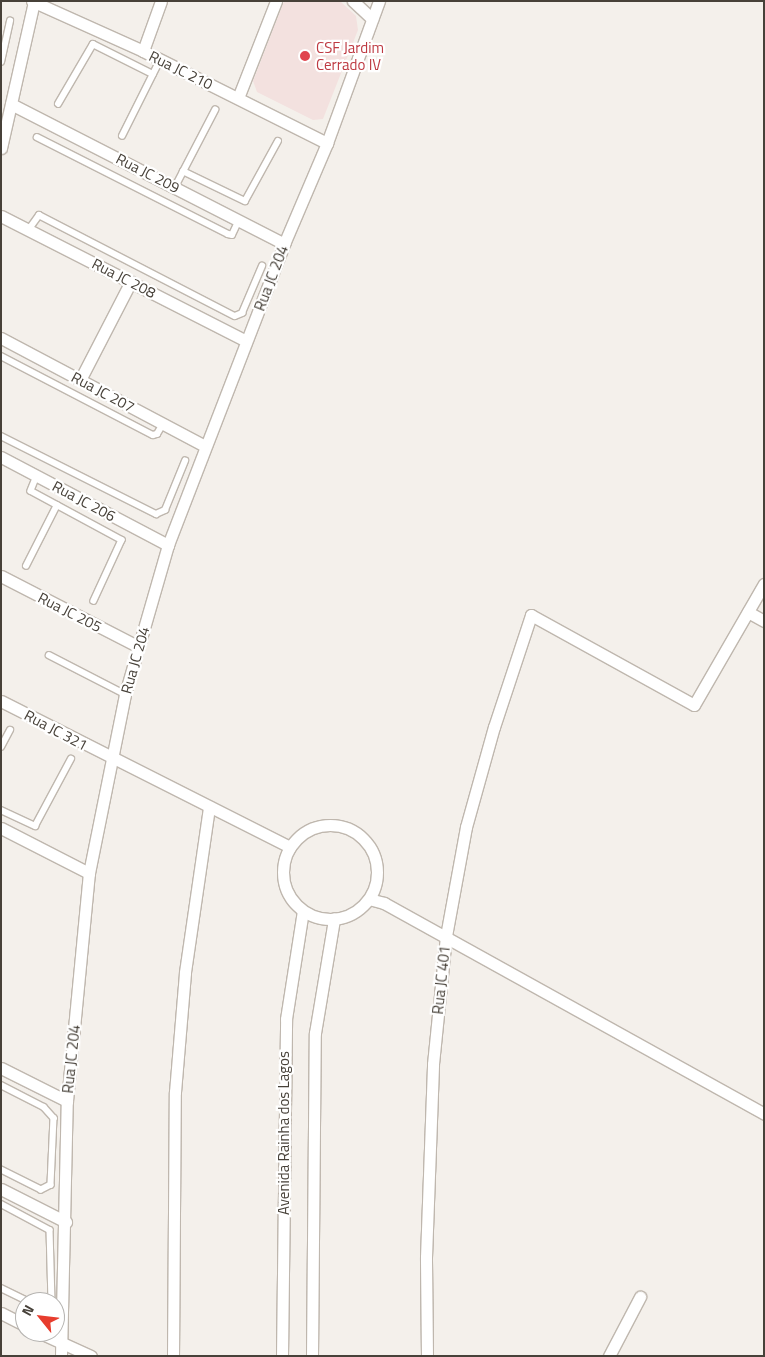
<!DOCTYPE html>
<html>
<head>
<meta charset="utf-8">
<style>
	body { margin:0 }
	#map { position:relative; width:765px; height:1357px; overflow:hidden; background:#f4f0eb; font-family:"Titillium Web",sans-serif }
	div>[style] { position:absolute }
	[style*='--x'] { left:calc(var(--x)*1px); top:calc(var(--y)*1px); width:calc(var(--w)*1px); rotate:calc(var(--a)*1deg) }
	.medical>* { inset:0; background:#f3e1df }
	.roads { filter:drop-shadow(1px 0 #bfb7ae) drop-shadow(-1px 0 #bfb7ae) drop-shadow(0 1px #bfb7ae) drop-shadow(0 -1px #bfb7ae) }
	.service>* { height:5.5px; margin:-2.75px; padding:0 2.75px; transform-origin:2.75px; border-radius:2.75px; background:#fff }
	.minor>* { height:11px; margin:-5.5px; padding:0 5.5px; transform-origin:5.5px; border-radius:5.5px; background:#fff }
	.minor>.ring { margin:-5.5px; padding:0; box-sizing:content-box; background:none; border:11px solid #fff; border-radius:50% }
	.dots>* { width:14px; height:14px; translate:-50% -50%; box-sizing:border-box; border:2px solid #fff; border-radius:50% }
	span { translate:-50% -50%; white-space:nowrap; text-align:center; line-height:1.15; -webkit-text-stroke:4.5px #fff; paint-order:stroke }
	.health-label { font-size:15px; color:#be3a42 }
	.left { translate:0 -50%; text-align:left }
	.street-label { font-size:15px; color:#474139 }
	.frame { position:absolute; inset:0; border:2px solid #474139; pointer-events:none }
	.north { position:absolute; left:15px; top:1292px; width:50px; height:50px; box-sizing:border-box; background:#fff; border:1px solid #b5b3b0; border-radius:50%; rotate:299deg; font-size:14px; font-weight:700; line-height:20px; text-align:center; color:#474139 }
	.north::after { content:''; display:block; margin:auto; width:18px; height:22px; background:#e73d2e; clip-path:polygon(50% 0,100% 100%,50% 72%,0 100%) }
</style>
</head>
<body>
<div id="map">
	<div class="medical">
		<div style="clip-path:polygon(284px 1px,340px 1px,356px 16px,358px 30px,323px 119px,313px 120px,257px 92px,253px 81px)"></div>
	</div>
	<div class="roads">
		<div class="service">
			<div style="--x:1;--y:62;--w:42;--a:-77.6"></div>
			<div style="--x:58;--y:104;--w:69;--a:-59.7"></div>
			<div style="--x:93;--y:44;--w:67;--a:26.6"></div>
			<div style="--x:122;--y:136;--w:85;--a:-63.4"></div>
			<div style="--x:37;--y:137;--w:214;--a:26.9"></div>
			<div style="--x:228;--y:234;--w:4;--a:14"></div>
			<div style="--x:232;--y:235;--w:17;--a:-65"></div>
			<div style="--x:183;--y:171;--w:69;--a:25.8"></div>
			<div style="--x:245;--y:201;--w:68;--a:-61.2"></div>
			<div style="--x:175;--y:187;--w:87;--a:-62.5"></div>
			<div style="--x:29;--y:229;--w:17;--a:-54"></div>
			<div style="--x:39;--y:215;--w:220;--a:27.3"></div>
			<div style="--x:235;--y:316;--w:8;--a:-23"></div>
			<div style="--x:242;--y:313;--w:51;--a:-66.9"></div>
			<div style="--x:1;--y:356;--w:171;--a:27.5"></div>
			<div style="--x:153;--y:435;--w:4;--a:-14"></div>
			<div style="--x:157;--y:434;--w:12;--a:-59"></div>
			<div style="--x:1;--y:436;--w:174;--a:26.7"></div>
			<div style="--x:156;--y:514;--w:10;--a:-24"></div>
			<div style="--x:165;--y:510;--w:53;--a:-67.8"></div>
			<div style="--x:37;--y:476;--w:16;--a:112"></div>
			<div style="--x:31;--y:491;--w:103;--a:28.3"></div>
			<div style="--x:122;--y:540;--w:67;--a:114.7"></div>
			<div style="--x:26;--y:566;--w:68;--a:-63.1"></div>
			<div style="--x:49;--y:655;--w:85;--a:27.2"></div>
			<div style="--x:1;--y:747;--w:19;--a:-62"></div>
			<div style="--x:1;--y:810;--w:38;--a:25"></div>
			<div style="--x:35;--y:826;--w:76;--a:-61.8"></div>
			<div style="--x:1;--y:1085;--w:48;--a:27.1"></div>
			<div style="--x:44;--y:1107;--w:15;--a:48"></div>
			<div style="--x:54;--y:1118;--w:67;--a:92.6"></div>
			<div style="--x:51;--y:1185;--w:11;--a:153"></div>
			<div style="--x:41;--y:1190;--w:45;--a:-153.4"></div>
			<div style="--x:1;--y:1204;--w:55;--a:28"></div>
			<div style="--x:50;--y:1230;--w:72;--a:88.4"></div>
			<div style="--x:1;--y:1288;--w:32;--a:26"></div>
		</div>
		<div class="minor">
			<div style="--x:32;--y:1;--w:122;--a:24.2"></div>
			<div style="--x:143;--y:51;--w:206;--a:26.6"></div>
			<div style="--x:353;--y:1;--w:26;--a:43"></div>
			<div style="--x:143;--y:51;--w:53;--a:-70.2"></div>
			<div style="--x:238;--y:98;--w:104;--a:-68.6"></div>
			<div style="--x:11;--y:104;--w:307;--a:27.1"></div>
			<div style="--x:1;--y:148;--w:151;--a:-77.3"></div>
			<div style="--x:1;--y:216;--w:275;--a:27"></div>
			<div style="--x:1;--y:338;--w:231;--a:27.9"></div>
			<div style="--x:80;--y:380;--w:111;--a:-62.7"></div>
			<div style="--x:1;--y:457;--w:189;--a:27.8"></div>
			<div style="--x:1;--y:576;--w:155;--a:27.2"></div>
			<div style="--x:748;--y:612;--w:18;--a:29"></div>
			<div style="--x:1;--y:701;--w:324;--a:26.8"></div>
			<div class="ring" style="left:283px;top:825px;width:83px;height:83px"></div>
			<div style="--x:1;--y:828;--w:99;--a:27.1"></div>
			<div style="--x:369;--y:899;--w:16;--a:15"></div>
			<div style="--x:384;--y:903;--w:435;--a:29"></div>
			<div style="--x:1;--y:1068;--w:74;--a:26.6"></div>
			<div style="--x:1;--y:1189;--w:73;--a:26.9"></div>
			<div style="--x:1;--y:1313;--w:27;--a:27"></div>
			<div style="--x:38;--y:1332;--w:58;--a:24.4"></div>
			<div style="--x:61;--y:1356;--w:255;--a:-88.7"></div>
			<div style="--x:67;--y:1101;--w:229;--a:-84.5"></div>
			<div style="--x:89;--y:873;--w:183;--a:-78.6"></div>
			<div style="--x:125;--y:694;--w:155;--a:-73.9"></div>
			<div style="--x:168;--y:545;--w:323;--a:-68.9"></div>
			<div style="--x:284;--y:244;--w:110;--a:-66.9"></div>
			<div style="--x:327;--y:143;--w:151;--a:-69.9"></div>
			<div style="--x:173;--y:1356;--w:264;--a:-89.6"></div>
			<div style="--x:175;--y:1092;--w:120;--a:-85.2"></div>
			<div style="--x:185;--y:972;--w:167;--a:-81.7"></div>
			<div style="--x:282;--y:1356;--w:337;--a:-89.3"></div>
			<div style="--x:286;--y:1019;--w:109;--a:-81.1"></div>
			<div style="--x:312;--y:1356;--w:323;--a:-89.5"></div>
			<div style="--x:315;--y:1033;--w:116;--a:-80.5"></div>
			<div style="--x:427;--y:1356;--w:99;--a:-90.6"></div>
			<div style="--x:426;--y:1257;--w:193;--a:-87.9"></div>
			<div style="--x:433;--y:1064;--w:129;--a:-84.2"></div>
			<div style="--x:446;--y:936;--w:111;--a:-79.6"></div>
			<div style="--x:466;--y:827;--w:104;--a:-74.4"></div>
			<div style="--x:494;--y:727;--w:118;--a:-71.7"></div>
			<div style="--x:531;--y:615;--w:186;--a:28.9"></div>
			<div style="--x:694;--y:705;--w:140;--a:-60"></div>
			<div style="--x:609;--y:1356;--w:67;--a:-62.3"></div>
		</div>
	</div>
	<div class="dots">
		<div style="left:305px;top:56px;background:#e0444e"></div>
	</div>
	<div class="health-label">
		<span class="left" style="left:316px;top:56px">CSF Jardim<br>Cerrado IV</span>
	</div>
	<div class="street-label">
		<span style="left:181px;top:70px;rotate:26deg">Rua JC 210</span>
		<span style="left:148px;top:173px;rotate:27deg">Rua JC 209</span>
		<span style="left:124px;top:278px;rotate:27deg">Rua JC 208</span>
		<span style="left:271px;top:278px;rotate:-69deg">Rua JC 204</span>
		<span style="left:103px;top:392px;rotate:28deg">Rua JC 207</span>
		<span style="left:84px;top:501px;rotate:28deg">Rua JC 206</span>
		<span style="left:70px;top:612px;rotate:27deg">Rua JC 205</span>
		<span style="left:135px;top:660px;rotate:-74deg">Rua JC 204</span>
		<span style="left:56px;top:730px;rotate:28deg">Rua JC 321</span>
		<span style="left:441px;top:980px;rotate:-84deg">Rua JC 401</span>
		<span style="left:71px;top:1059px;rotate:-84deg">Rua JC 204</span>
		<span style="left:284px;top:1133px;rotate:-90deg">Avenida Rainha dos Lagos</span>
	</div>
	<div class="frame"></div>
	<div class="north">N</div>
</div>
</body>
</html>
